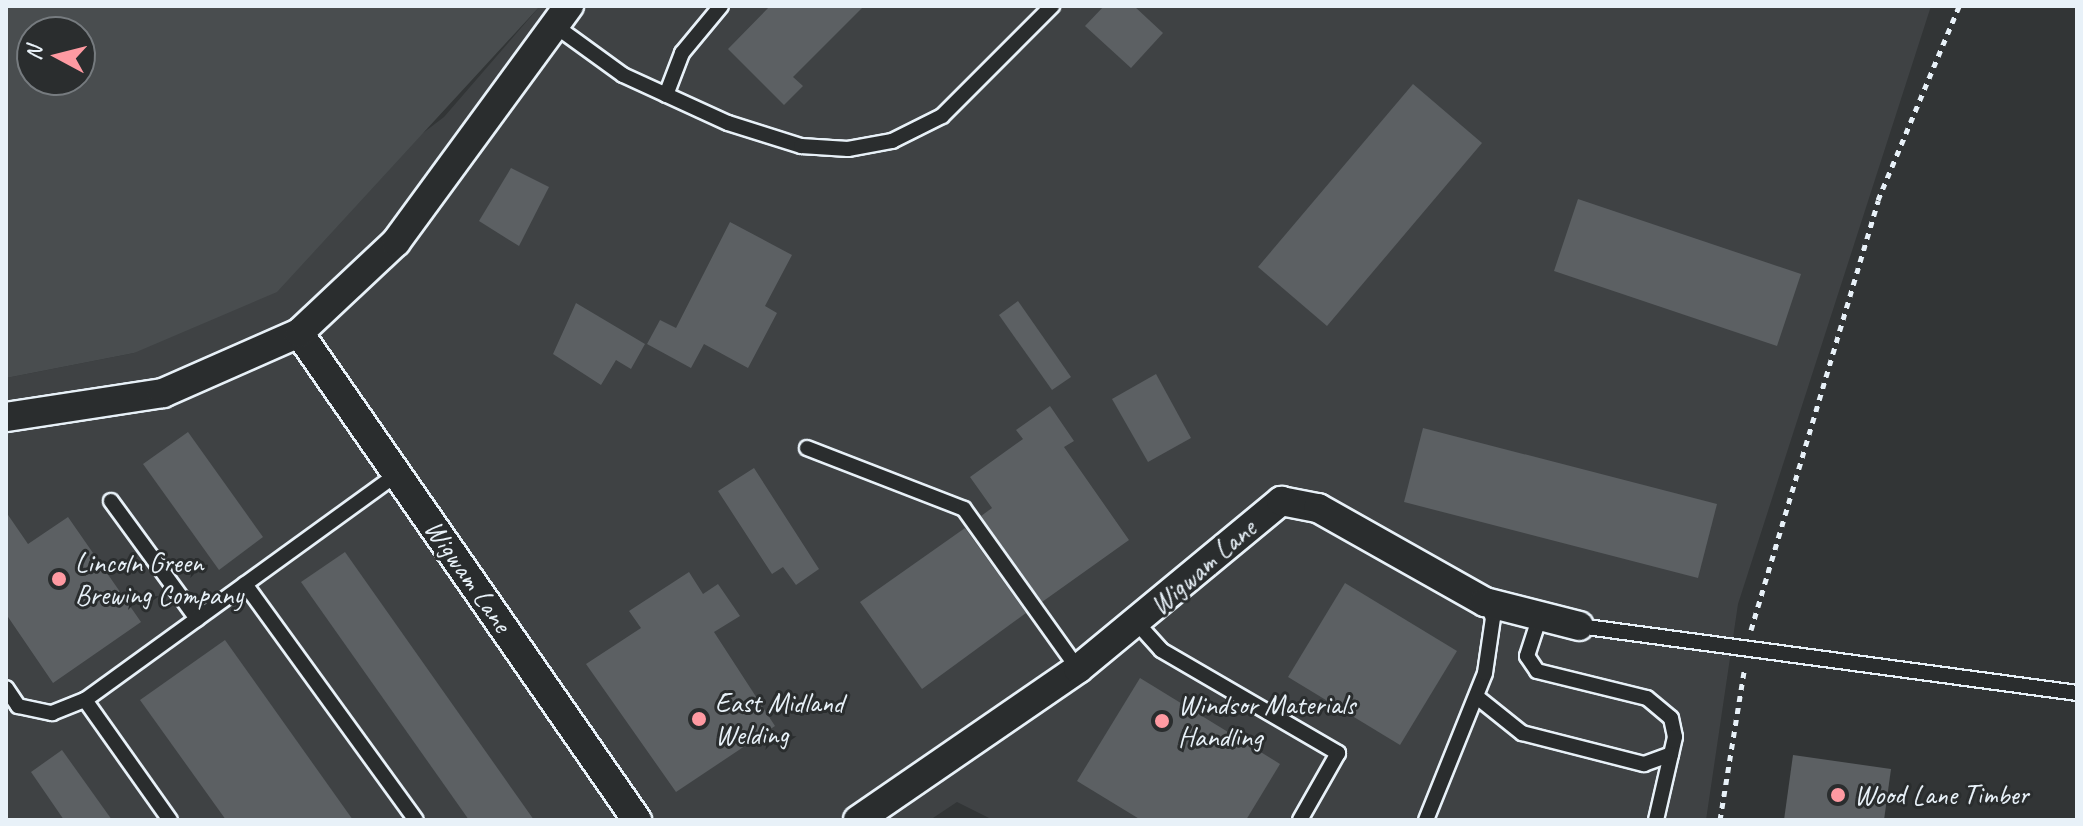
<!DOCTYPE html>
<html>
<head>
<meta charset="utf-8">
<style>
	body { margin:0 }
	#map { position:relative; width:2083px; height:826px; overflow:hidden; background:#323536; font-family:Caveat,sans-serif }
	div>[style] { position:absolute }
	[style*='--x'] { left:calc(var(--x)*1px); top:calc(var(--y)*1px); width:calc(var(--w)*1px); rotate:calc(var(--a)*1deg) }
	.built>* { inset:0; background:#3f4244 }
	.green>* { inset:0; background:#494d4f }
	.building>* { inset:0; background:#5c6063 }
	.path>* { height:5px; margin-top:-2.5px; transform-origin:0; background:repeating-linear-gradient(90deg,#e8f1f8 0 6px,transparent 0 12px) }
	.roads { filter:drop-shadow(2px 0 #e8f1f8) drop-shadow(-2px 0 #e8f1f8) drop-shadow(0 2px #e8f1f8) drop-shadow(0 -2px #e8f1f8) }
	.lane>* { height:14px; margin:-7px; padding:0 7px; transform-origin:7px; border-radius:7px; background:#2a2d2e }
	.street>* { height:28px; margin:-14px; padding:0 14px; transform-origin:14px; border-radius:14px; background:#2a2d2e }
	.dots>* { width:22px; height:22px; translate:-50% -50%; box-sizing:border-box; border:4px solid #2a2d2e; border-radius:50% }
	span { translate:-50% -50%; white-space:nowrap; text-align:center; line-height:1.15; -webkit-text-stroke:6px #2a2d2e; paint-order:stroke }
	.poi-label { font-size:28px; color:#e8f1f8 }
	.left { translate:0 -50%; text-align:left }
	.street-label { font-size:28px; color:#e8f1f8 }
	.frame { position:absolute; inset:0; border:8px solid #e8f1f8; pointer-events:none }
	.north { position:absolute; left:16px; top:16px; width:80px; height:80px; box-sizing:border-box; background:#2a2d2e; border:2px solid #767b7f; border-radius:50%; rotate:277deg; font-size:22px; font-weight:700; line-height:32px; text-align:center; color:#e8f1f8 }
	.north::after { content:''; display:block; margin:auto; width:28px; height:36px; background:#ff9aa2; clip-path:polygon(50% 0,100% 100%,50% 72%,0 100%) }
</style>
</head>
<body>
<div id="map">
	<div class="built">
		<div style="clip-path:polygon(540px 6px,1931px 6px,1738px 604px,1706px 820px,993px 820px,957px 802px,930px 820px,6px 820px,6px 378px,134px 353px,444px 117px)"></div>
	</div>
	<div class="green">
		<div style="clip-path:polygon(evenodd,6px 6px,540px 6px,277px 292px,134px 353px,6px 378px,6px 6px,32px 32px,80px 32px,80px 80px,32px 80px,32px 32px)"></div>
	</div>
	<div class="building">
		<div style="clip-path:polygon(770px 6px,864px 6px,793px 77px,803px 86px,784px 105px,728px 49px)"></div>
		<div style="clip-path:polygon(1104px 6px,1134px 6px,1163px 33px,1131px 68px,1085px 26px)"></div>
		<div style="clip-path:polygon(1413px 84px,1482px 143px,1327px 326px,1258px 267px)"></div>
		<div style="clip-path:polygon(511px 168px,549px 187px,519px 246px,479px 221px)"></div>
		<div style="clip-path:polygon(1578px 199px,1801px 274px,1777px 346px,1554px 271px)"></div>
		<div style="clip-path:polygon(730px 222px,792px 255px,765px 306px,777px 313px,748px 368px,704px 344px,691px 368px,647px 344px,660px 320px,676px 328px)"></div>
		<div style="clip-path:polygon(1018px 301px,1071px 377px,1052px 390px,999px 315px)"></div>
		<div style="clip-path:polygon(576px 303px,645px 344px,631px 369px,616px 360px,601px 385px,553px 354px)"></div>
		<div style="clip-path:polygon(1156px 374px,1191px 438px,1148px 462px,1112px 399px)"></div>
		<div style="clip-path:polygon(1050px 406px,1074px 441px,1064px 447px,1129px 540px,1042px 602px,981px 516px,992px 508px,970px 477px,1023px 439px,1016px 430px)"></div>
		<div style="clip-path:polygon(1423px 428px,1717px 504px,1698px 578px,1404px 502px)"></div>
		<div style="clip-path:polygon(188px 432px,263px 537px,219px 570px,143px 464px)"></div>
		<div style="clip-path:polygon(754px 468px,819px 569px,796px 585px,783px 567px,772px 574px,718px 491px)"></div>
		<div style="clip-path:polygon(6px 512px,28px 544px,68px 517px,141px 622px,53px 683px,6px 614px)"></div>
		<div style="clip-path:polygon(965px 528px,1026px 613px,922px 689px,860px 602px)"></div>
		<div style="clip-path:polygon(345px 552px,534px 820px,469px 820px,301px 582px)"></div>
		<div style="clip-path:polygon(689px 572px,703px 594px,718px 584px,740px 616px,714px 632px,775px 726px,676px 792px,586px 664px,641px 628px,629px 611px)"></div>
		<div style="clip-path:polygon(1345px 583px,1457px 651px,1400px 745px,1288px 677px)"></div>
		<div style="clip-path:polygon(225px 640px,353px 820px,226px 820px,140px 700px)"></div>
		<div style="clip-path:polygon(1140px 678px,1280px 764px,1246px 820px,1141px 820px,1077px 781px)"></div>
		<div style="clip-path:polygon(62px 750px,112px 820px,64px 820px,31px 772px)"></div>
		<div style="clip-path:polygon(1793px 755px,1891px 769px,1884px 820px,1784px 820px)"></div>
	</div>
	<div class="path">
		<div style="--x:1751;--y:630;--w:448;--a:-73.5"></div>
		<div style="--x:1878;--y:200;--w:210;--a:-67.3"></div>
		<div style="--x:1720;--y:820;--w:151;--a:-80.8"></div>
	</div>
	<div class="roads">
		<div class="lane">
			<div style="--x:554;--y:25;--w:85;--a:35.9"></div>
			<div style="--x:623;--y:75;--w:115;--a:24.6"></div>
			<div style="--x:728;--y:123;--w:77;--a:17.5"></div>
			<div style="--x:801;--y:146;--w:47;--a:3.7"></div>
			<div style="--x:848;--y:149;--w:45;--a:-10.3"></div>
			<div style="--x:892;--y:141;--w:56;--a:-26.6"></div>
			<div style="--x:942;--y:116;--w:156;--a:-45"></div>
			<div style="--x:666;--y:95;--w:45;--a:-69.1"></div>
			<div style="--x:682;--y:53;--w:61;--a:-50.3"></div>
			<div style="--x:807;--y:448;--w:168;--a:21.2"></div>
			<div style="--x:964;--y:509;--w:196;--a:54.5"></div>
			<div style="--x:111;--y:501;--w:146;--a:53.9"></div>
			<div style="--x:245;--y:584;--w:291;--a:54.1"></div>
			<div style="--x:1539;--y:619;--w:39;--a:108"></div>
			<div style="--x:1527;--y:656;--w:18;--a:56"></div>
			<div style="--x:1537;--y:671;--w:113;--a:13.8"></div>
			<div style="--x:1647;--y:698;--w:31;--a:40"></div>
			<div style="--x:1671;--y:718;--w:19;--a:78"></div>
			<div style="--x:1675;--y:737;--w:85;--a:102.9"></div>
			<div style="--x:1137;--y:623;--w:36;--a:48"></div>
			<div style="--x:1161;--y:650;--w:205;--a:30.2"></div>
			<div style="--x:1338;--y:753;--w:77;--a:119.6"></div>
			<div style="--x:1579;--y:626;--w:502;--a:7.66"></div>
			<div style="--x:6;--y:688;--w:22;--a:56"></div>
			<div style="--x:18;--y:706;--w:35;--a:12"></div>
			<div style="--x:52;--y:713;--w:35;--a:-22"></div>
			<div style="--x:85;--y:700;--w:385;--a:-35.9"></div>
			<div style="--x:1477;--y:697;--w:58;--a:38.7"></div>
			<div style="--x:1522;--y:733;--w:126;--a:14.3"></div>
			<div style="--x:1644;--y:764;--w:29;--a:-20"></div>
			<div style="--x:85;--y:700;--w:147;--a:54.7"></div>
			<div style="--x:1426;--y:820;--w:158;--a:-68.1"></div>
			<div style="--x:1485;--y:673;--w:56;--a:-81.7"></div>
			<div style="--x:1493;--y:618;--w:17;--a:-114"></div>
		</div>
		<div class="street">
			<div style="--x:299;--y:333;--w:593;--a:55.24"></div>
			<div style="--x:6;--y:417;--w:159;--a:-8.7"></div>
			<div style="--x:163;--y:393;--w:149;--a:-23.8"></div>
			<div style="--x:299;--y:333;--w:133;--a:-43.2"></div>
			<div style="--x:396;--y:242;--w:293;--a:-53.8"></div>
			<div style="--x:858;--y:820;--w:267;--a:-34.5"></div>
			<div style="--x:1078;--y:669;--w:264;--a:-39.6"></div>
			<div style="--x:1281;--y:501;--w:38;--a:11"></div>
			<div style="--x:1318;--y:508;--w:192;--a:29.4"></div>
			<div style="--x:1485;--y:602;--w:97;--a:14.3"></div>
		</div>
	</div>
	<div class="dots">
		<div style="left:59px;top:579px;background:#ff9aa2"></div>
		<div style="left:699px;top:719px;background:#ff9aa2"></div>
		<div style="left:1162px;top:721px;background:#ff9aa2"></div>
		<div style="left:1838px;top:795px;background:#ff9aa2"></div>
	</div>
	<div class="poi-label">
		<span class="left" style="left:75px;top:579px">Lincoln Green<br>Brewing Company</span>
		<span class="left" style="left:715px;top:719px">East Midland<br>Welding</span>
		<span class="left" style="left:1178px;top:721px">Windsor Materials<br>Handling</span>
		<span class="left" style="left:1854px;top:795px">Wood Lane Timber</span>
	</div>
	<div class="street-label">
		<span style="left:1203px;top:567px;rotate:-41deg">Wigwam Lane</span>
		<span style="left:468px;top:576px;rotate:55deg">Wigwam Lane</span>
	</div>
	<div class="frame"></div>
	<div class="north">N</div>
</div>
</body>
</html>
